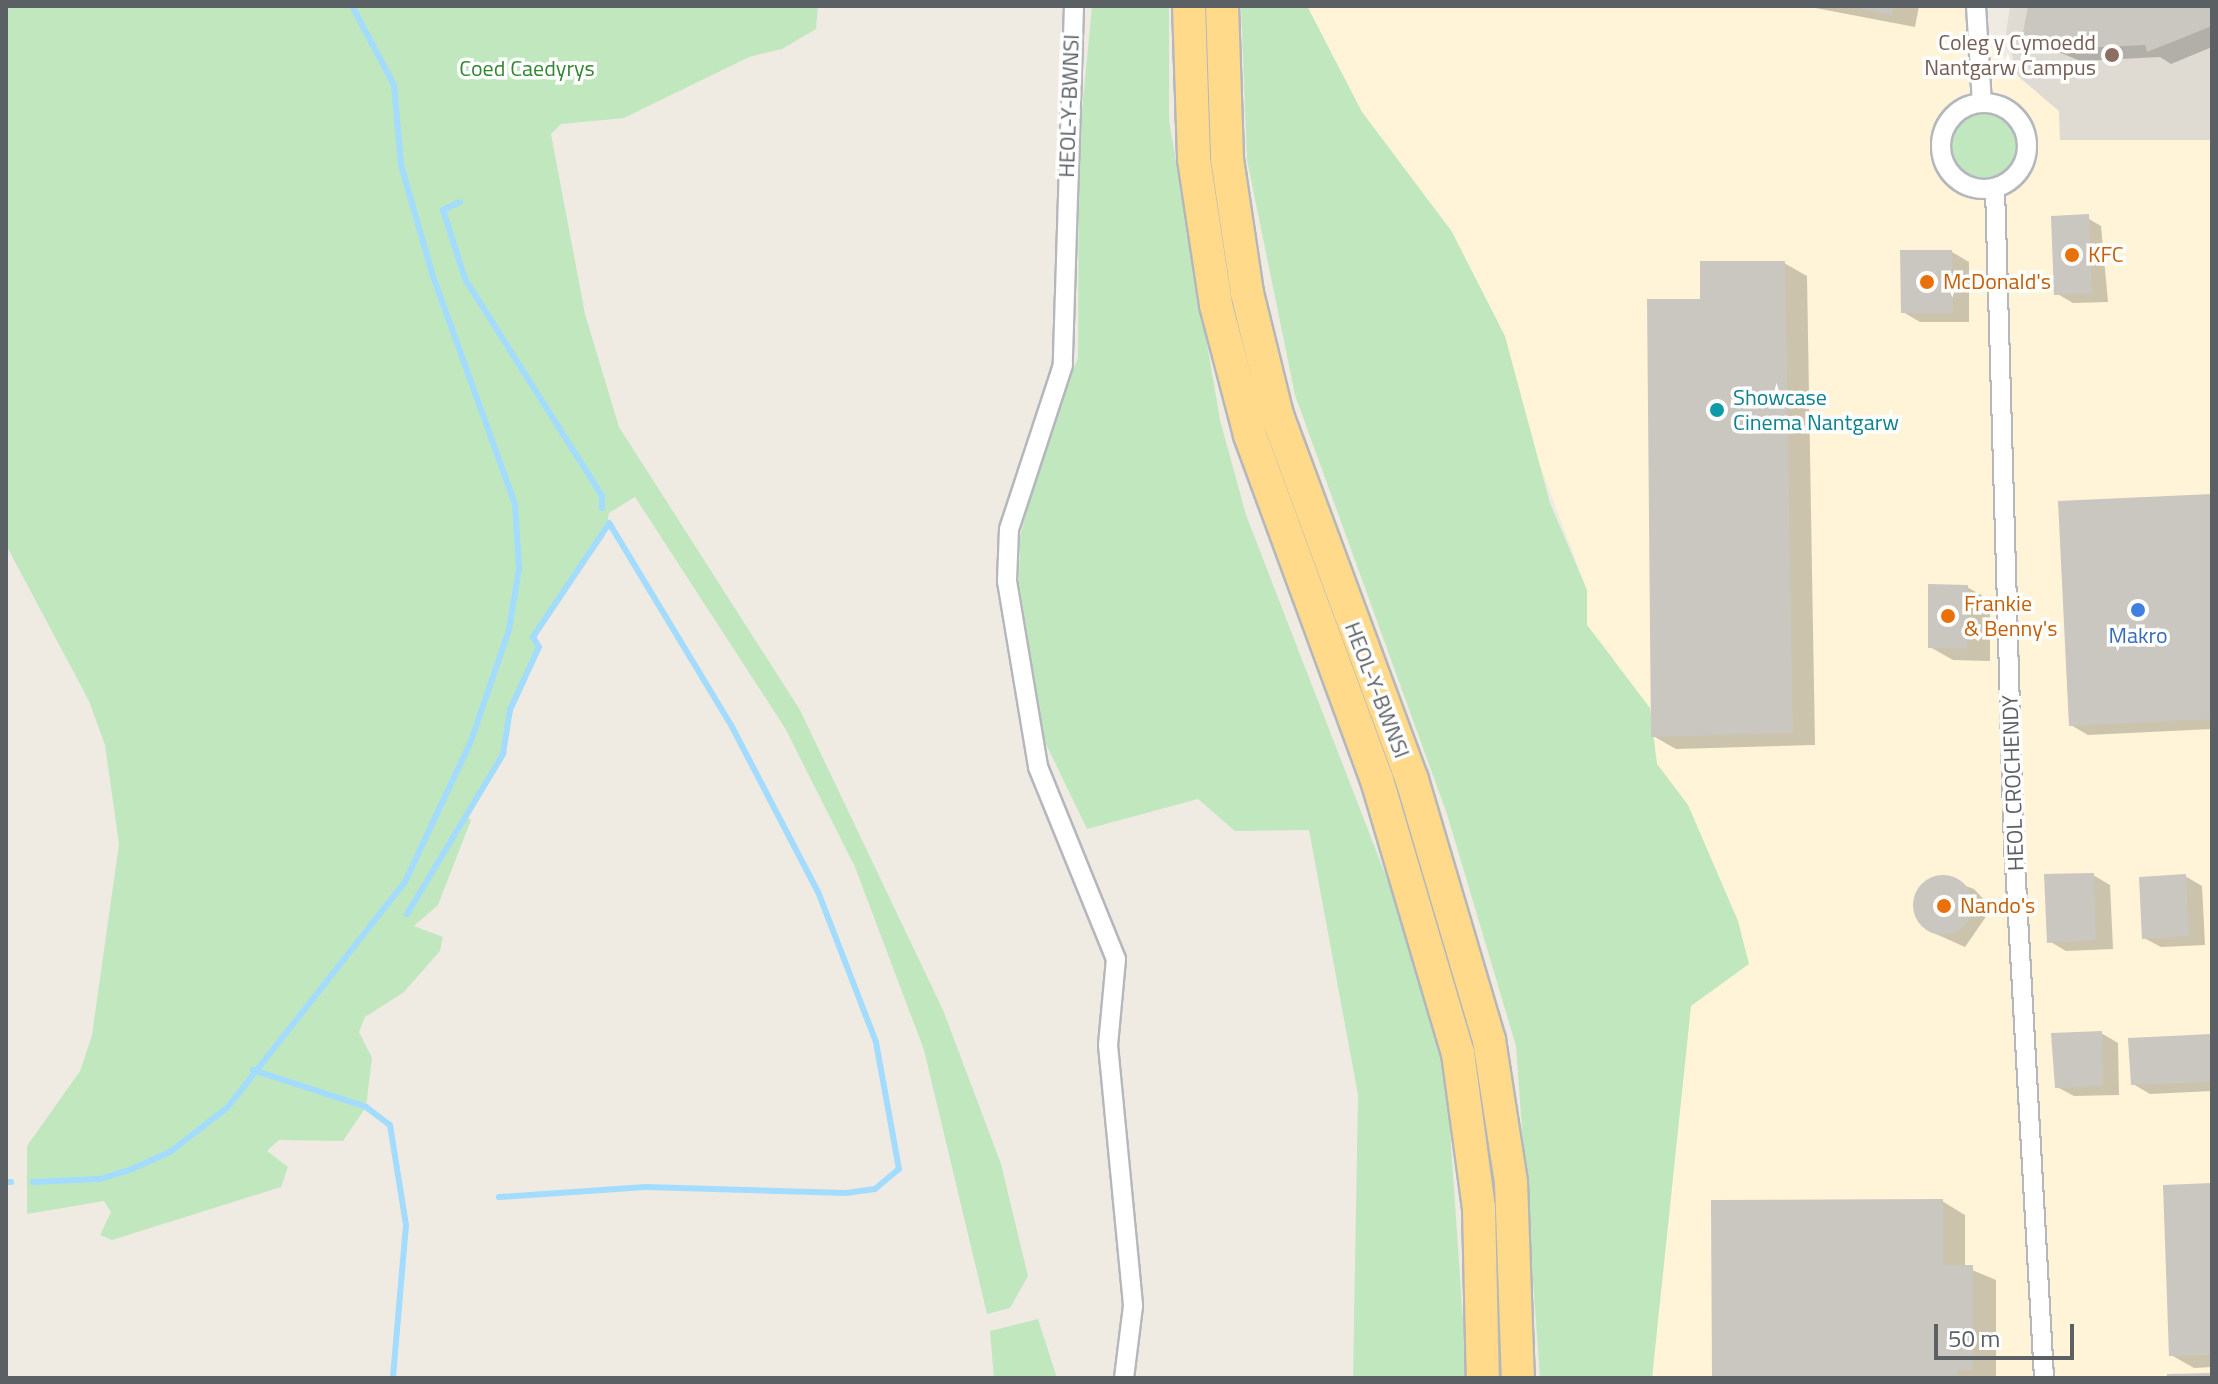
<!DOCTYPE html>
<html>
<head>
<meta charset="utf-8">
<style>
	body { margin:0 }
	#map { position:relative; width:2218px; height:1384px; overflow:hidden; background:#efebe3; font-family:"Titillium Web",sans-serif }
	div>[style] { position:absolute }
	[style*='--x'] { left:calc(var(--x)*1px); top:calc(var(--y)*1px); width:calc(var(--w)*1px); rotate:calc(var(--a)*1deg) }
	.commercial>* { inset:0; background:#fff4d8 }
	.education>* { inset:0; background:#dfdad2 }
	.green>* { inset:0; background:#c1e7bf }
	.round { border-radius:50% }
	.shadow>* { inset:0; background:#0003 }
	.stream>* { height:6px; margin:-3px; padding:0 3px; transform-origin:3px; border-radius:3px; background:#a3dcff }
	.building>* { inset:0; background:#cac6c0 }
	.roads { filter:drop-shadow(2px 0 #b4b7bb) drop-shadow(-2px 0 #b4b7bb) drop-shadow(0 2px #b4b7bb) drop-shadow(0 -2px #b4b7bb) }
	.street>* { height:18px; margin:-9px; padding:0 9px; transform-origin:9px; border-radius:9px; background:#fff }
	.street>.ring { margin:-9px; padding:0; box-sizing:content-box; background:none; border:18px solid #fff; border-radius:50% }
	.highway>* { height:32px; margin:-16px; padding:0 16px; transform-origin:16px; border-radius:16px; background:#ffda8a }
	.dots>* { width:22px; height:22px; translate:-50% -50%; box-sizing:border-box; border:4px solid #fff; border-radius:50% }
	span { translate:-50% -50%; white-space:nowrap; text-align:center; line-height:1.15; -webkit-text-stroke:7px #fff; paint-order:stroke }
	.education-label { font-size:22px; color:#785e54 }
	.right { translate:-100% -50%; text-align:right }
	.park-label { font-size:22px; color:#328631 }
	.street-label { font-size:22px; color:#5b6065 }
	.food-label { font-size:22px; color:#c56008 }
	.left { translate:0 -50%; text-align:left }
	.culture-label { font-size:22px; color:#0d838f }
	.shop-label { font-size:22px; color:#366cbe }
	.frame { position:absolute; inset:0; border:8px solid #5b6065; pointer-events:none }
	.scale { position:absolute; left:1934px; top:1324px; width:140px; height:36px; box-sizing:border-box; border:4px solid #5b6065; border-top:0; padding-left:10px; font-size:24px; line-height:28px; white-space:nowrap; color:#5b6065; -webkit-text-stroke:6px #fff; paint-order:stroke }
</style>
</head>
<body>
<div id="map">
	<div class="commercial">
		<div style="clip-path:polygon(1970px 6px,2018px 76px,2059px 111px,2060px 140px,2212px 140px,2212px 1378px,1652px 1378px,1691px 1005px,1738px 921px,1688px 805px,1657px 764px,1613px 658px,1587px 625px,1587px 590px,1452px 231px,1362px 112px,1307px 6px)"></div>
	</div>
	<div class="education">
		<div style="clip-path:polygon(2010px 6px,2212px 6px,2212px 140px,2060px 140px,2059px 111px,2018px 76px,2006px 34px)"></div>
	</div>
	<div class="green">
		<div style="clip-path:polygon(6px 6px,818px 6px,816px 29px,782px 49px,749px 57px,624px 118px,561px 124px,551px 134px,585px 314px,619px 427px,800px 710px,943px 1010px,1001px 1164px,1028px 1276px,1010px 1308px,987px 1314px,924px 1050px,855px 867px,785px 728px,635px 497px,609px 513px,604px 537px,534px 636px,539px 647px,510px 710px,503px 754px,464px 815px,471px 820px,438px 905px,414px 926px,443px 937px,440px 951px,404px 992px,365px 1017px,359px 1032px,372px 1058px,366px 1107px,343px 1141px,279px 1140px,267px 1151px,288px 1167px,281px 1187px,112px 1240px,100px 1235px,111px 1212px,104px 1201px,27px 1214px,27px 1146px,80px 1071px,92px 1035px,119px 844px,105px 745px,89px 701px,6px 545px)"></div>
		<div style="clip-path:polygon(1092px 6px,1169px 6px,1169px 120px,1220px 420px,1246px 515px,1391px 889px,1445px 1057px,1467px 1378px,1353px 1378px,1358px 1095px,1309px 830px,1235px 831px,1198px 799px,1087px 829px,1044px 740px,1019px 582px,1020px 537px,1047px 432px,1078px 358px,1079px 142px)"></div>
		<div style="clip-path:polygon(1241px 6px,1307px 6px,1362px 112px,1452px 232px,1505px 336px,1550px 503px,1587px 590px,1587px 625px,1650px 708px,1657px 764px,1688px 805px,1738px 921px,1749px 964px,1691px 1006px,1652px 1378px,1540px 1378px,1516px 1046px,1447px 814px,1295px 395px,1247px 160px)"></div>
		<div class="round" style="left:1941px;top:103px;width:86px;height:86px"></div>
		<div style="clip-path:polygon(1038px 1319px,1057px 1378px,994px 1378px,990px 1331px)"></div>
	</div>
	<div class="shadow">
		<div style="clip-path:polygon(1805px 6px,1919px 6px,1915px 27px)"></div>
		<div style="clip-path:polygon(2030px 6px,2212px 6px,2212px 47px,2171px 64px,2160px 57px,2080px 61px,2024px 37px)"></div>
		<div style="clip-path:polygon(2084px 216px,2101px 226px,2108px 302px,2073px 303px,2056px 293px)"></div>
		<div style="clip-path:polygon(1952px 252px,1969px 262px,1969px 322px,1920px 322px,1903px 312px)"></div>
		<div style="clip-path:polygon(1784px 263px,1807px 276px,1815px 745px,1676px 749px,1653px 736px,1702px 301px)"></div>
		<div style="clip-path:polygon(2212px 496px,2212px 729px,2088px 735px,2071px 725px)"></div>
		<div style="clip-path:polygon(1967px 587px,1990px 600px,1990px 661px,1953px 660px,1930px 647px)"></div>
		<div style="clip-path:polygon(2093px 875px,2110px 885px,2113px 949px,2066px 951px,2049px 941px)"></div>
		<div style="clip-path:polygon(2185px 876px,2202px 886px,2205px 945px,2161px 947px,2144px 938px)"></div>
		<div style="clip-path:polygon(1940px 877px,1974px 889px,1992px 908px,1965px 947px,1927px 930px,1917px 916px,1919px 892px)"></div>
		<div style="clip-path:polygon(2101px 1033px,2118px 1043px,2119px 1095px,2074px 1096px,2057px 1087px)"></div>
		<div style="clip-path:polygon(2212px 1036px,2212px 1091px,2150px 1094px,2133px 1084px)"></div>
		<div style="clip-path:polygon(2212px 1185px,2212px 1367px,2194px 1368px,2171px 1355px)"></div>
		<div style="clip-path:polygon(1942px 1201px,1965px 1215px,1965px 1267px,1996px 1280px,1996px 1378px,1714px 1378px)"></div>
	</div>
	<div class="stream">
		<div style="--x:460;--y:202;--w:19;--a:155"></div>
		<div style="--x:443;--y:210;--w:72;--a:72.3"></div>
		<div style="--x:465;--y:279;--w:257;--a:57.7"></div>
		<div style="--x:602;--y:496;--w:12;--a:90"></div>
		<div style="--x:407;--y:914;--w:187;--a:-59"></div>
		<div style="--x:503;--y:754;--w:45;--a:-81"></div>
		<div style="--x:510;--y:710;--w:69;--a:-65.3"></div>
		<div style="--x:539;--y:647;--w:12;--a:-121"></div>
		<div style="--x:533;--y:637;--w:135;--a:-56.2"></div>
		<div style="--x:253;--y:1070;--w:119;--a:18.1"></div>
		<div style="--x:366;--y:1107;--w:30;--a:37"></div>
		<div style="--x:390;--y:1125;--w:101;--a:80.9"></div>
		<div style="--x:406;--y:1225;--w:154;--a:94.9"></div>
		<div style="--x:6;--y:1182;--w:5;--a:0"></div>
		<div style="--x:33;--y:1182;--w:67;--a:-2.6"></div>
		<div style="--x:100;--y:1179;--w:34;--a:-17"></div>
		<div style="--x:132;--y:1169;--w:42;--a:-24.1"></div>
		<div style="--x:170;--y:1152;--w:72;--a:-37.7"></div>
		<div style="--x:227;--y:1108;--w:288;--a:-51.8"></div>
		<div style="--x:405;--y:882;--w:156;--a:-64.9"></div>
		<div style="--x:471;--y:741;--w:117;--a:-71.1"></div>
		<div style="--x:509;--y:630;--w:63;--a:-80.8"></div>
		<div style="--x:519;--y:568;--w:64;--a:-93.6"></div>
		<div style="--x:515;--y:504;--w:245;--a:-109.8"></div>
		<div style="--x:432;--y:273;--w:112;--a:-106"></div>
		<div style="--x:401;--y:165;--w:80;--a:-95"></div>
		<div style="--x:394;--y:85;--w:87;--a:-118"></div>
		<div style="--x:499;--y:1197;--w:147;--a:-3.9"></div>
		<div style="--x:646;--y:1187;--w:200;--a:1.7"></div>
		<div style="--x:846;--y:1193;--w:29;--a:-8"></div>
		<div style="--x:875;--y:1189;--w:31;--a:-40"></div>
		<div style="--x:899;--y:1169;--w:129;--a:-100.3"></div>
		<div style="--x:876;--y:1042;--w:161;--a:-111.1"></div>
		<div style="--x:818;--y:892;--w:188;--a:-117.5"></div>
		<div style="--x:731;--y:725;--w:236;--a:-121.1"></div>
	</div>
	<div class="building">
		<div style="clip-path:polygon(1850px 6px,1894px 6px,1892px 16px)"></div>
		<div style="clip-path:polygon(2028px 6px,2212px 6px,2212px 26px,2147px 52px,2145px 45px,2056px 49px,2022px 38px)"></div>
		<div style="clip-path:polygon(2089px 214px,2092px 294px,2054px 295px,2051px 216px)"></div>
		<div style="clip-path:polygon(1900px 250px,1952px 250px,1953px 313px,1901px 313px)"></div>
		<div style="clip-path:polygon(1700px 261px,1785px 261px,1793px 733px,1651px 737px,1647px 299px,1700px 299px)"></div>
		<div style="clip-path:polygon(2212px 494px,2212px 719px,2069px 726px,2058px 501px)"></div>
		<div style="clip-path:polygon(1928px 584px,1968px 585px,1967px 649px,1928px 648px)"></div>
		<div style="clip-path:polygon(2094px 873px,2096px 940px,2047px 943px,2044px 874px)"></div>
		<div style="clip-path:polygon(2186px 874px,2189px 936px,2142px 939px,2139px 877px)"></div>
		<div class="round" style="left:1913px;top:875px;width:60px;height:60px"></div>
		<div style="clip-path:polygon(2102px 1031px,2103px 1086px,2055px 1088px,2051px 1033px)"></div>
		<div style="clip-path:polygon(2212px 1034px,2212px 1082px,2131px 1085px,2128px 1038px)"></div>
		<div style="clip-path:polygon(2212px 1183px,2212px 1355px,2169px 1356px,2163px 1185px)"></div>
		<div style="clip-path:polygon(1943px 1199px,1943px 1265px,1973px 1265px,1973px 1370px,1957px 1370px,1957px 1378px,1712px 1378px,1711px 1200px)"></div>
		<div style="clip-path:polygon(2212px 1373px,2212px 1378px,2167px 1378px,2167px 1374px)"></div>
	</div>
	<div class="roads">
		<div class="street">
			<div style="--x:1074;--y:6;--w:359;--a:91.8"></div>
			<div style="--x:1063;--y:365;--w:173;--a:108.2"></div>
			<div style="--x:1009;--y:529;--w:52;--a:92.2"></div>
			<div style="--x:1007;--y:581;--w:189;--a:80.5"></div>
			<div style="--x:1038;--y:767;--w:207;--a:67.9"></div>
			<div style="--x:1116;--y:959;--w:86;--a:95.3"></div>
			<div style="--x:1108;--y:1045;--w:262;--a:84.5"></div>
			<div style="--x:1133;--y:1306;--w:73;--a:97.1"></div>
			<div style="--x:1976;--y:6;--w:97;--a:86.5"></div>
			<div class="ring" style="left:1941px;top:103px;width:68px;height:68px"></div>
			<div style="--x:1995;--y:188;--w:658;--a:88.35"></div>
			<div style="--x:2014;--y:846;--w:533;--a:86.77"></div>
		</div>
		<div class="highway">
			<div style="--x:1189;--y:6;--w:153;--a:88.1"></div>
			<div style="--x:1194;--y:159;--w:148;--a:81.4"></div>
			<div style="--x:1216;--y:305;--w:134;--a:75.3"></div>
			<div style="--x:1250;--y:435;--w:368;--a:69.8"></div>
			<div style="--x:1377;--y:780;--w:285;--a:73.5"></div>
			<div style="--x:1458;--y:1053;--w:156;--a:82.3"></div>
			<div style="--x:1479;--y:1208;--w:170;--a:88.7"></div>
			<div style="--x:1222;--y:6;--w:153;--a:88.1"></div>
			<div style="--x:1227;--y:159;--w:135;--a:81.5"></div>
			<div style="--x:1247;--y:293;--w:126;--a:76.2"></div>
			<div style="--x:1277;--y:415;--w:389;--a:69.7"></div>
			<div style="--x:1412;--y:780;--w:271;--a:73.5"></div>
			<div style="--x:1489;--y:1040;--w:144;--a:81.2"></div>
			<div style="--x:1511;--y:1182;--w:196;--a:88"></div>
		</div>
	</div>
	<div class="dots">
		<div style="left:2112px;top:55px;background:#8d6e63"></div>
		<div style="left:2072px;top:255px;background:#e8710a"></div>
		<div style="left:1927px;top:282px;background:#e8710a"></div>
		<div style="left:1717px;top:410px;background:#0f9aa8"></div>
		<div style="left:2138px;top:610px;background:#3f7fe0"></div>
		<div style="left:1948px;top:616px;background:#e8710a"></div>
		<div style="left:1944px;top:906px;background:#e8710a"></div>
	</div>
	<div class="education-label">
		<span class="right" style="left:2096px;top:55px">Coleg y Cymoedd<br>Nantgarw Campus</span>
	</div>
	<div class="park-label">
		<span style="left:527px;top:69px">Coed Caedyrys</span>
	</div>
	<div class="street-label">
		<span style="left:1069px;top:106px;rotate:-88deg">HEOL-Y-BWNSI</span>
		<span style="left:1377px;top:690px;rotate:69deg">HEOL-Y-BWNSI</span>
		<span style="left:2013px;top:783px;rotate:-92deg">HEOL CROCHENDY</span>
	</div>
	<div class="food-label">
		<span class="left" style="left:2088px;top:255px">KFC</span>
		<span class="left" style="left:1943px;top:282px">McDonald's</span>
		<span class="left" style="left:1964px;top:616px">Frankie<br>&amp; Benny's</span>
		<span class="left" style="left:1960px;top:906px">Nando's</span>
	</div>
	<div class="culture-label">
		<span class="left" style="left:1733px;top:410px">Showcase<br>Cinema Nantgarw</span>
	</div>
	<div class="shop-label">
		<span style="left:2138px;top:636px">Makro</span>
	</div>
	<div class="frame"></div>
	<div class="scale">50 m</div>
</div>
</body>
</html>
